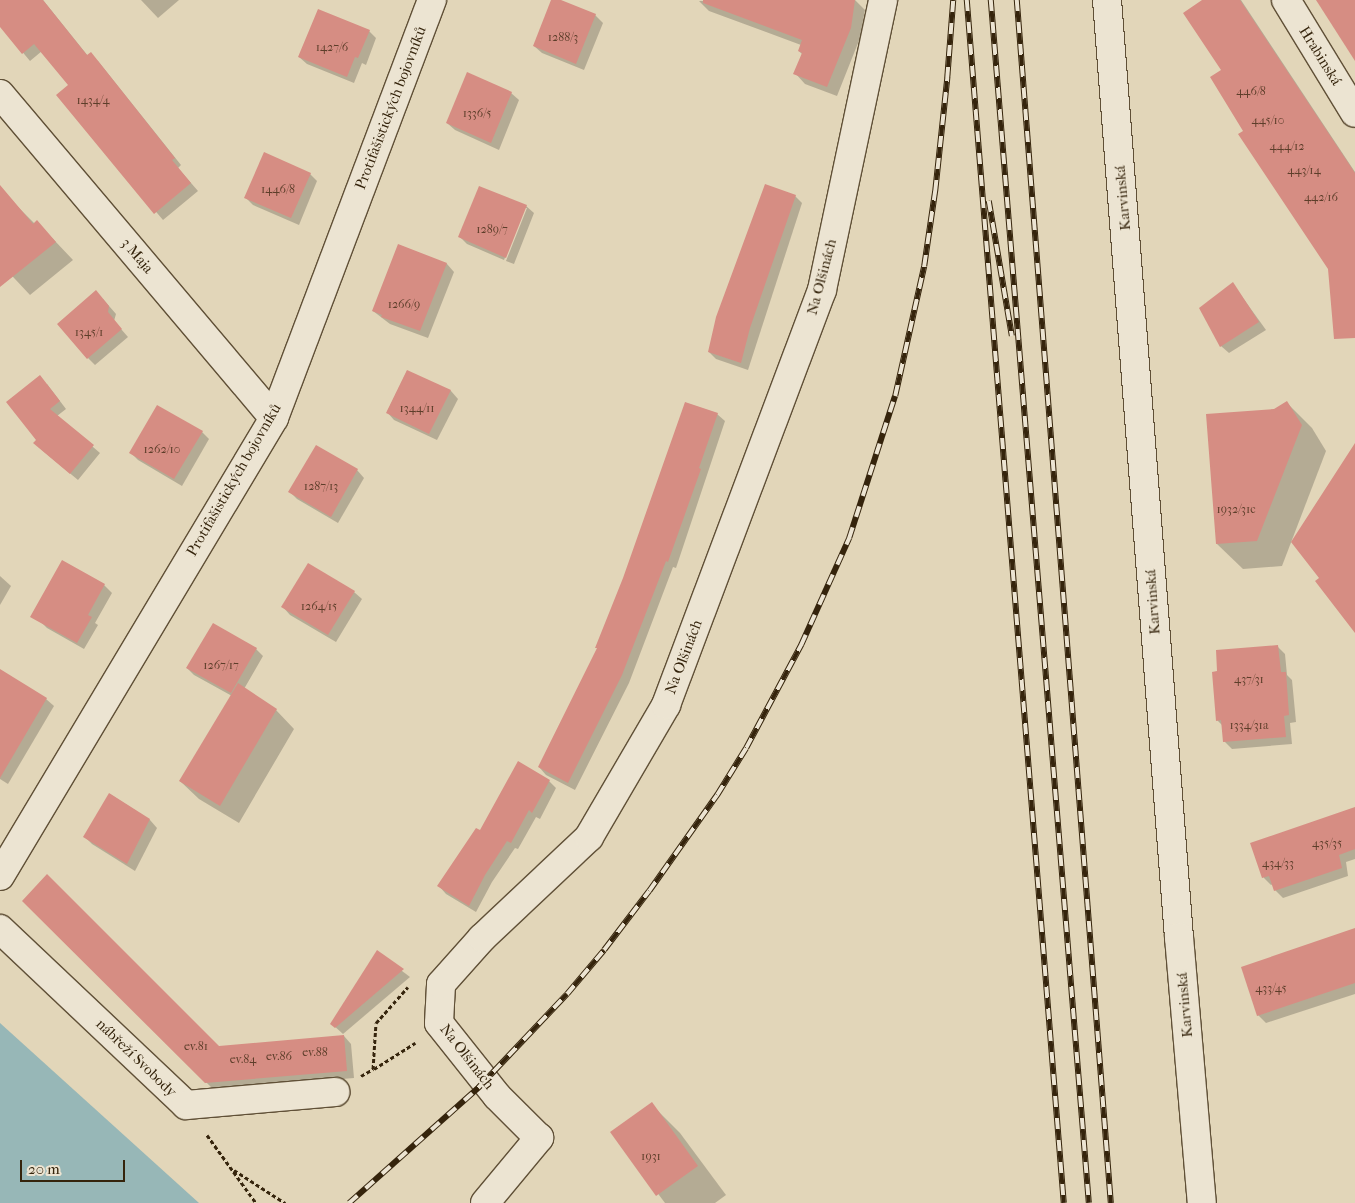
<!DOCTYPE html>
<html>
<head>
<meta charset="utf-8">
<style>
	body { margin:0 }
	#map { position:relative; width:1355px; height:1203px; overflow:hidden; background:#e2d6b9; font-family:"IM FELL French Canon",serif }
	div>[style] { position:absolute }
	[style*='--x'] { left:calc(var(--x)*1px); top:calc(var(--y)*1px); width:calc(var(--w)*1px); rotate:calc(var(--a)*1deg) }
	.water>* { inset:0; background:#97b7b7 }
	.shadow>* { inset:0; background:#0003 }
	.building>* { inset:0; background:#d68d83 }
	.path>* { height:3px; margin-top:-1.5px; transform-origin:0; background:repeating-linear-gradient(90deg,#35240c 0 4px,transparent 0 6.5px) }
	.roads { filter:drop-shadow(1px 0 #605037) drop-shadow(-1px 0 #605037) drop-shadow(0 1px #605037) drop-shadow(0 -1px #605037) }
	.minor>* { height:28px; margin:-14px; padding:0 14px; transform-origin:14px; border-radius:14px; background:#ece4d2 }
	.secondary>* { height:28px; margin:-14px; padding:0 14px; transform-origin:14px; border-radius:14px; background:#ece4d2 }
	.rail>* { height:5.5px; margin-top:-2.75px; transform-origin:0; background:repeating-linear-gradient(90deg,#ece4d2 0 11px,#35240c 0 22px); box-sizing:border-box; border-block:1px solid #35240c }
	span { translate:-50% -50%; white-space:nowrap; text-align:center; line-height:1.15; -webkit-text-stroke:4.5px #ece4d2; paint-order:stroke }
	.number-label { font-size:12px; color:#5d3e2a }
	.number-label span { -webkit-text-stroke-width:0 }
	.street-label { font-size:15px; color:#35240c }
	.scale { position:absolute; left:20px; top:1160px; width:105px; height:22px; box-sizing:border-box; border:2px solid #35240c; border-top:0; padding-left:6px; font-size:15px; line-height:18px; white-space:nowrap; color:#35240c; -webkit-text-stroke:4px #ece4d2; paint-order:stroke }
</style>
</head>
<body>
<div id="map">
	<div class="water">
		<div style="clip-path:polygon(0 1023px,199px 1203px,0 1203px)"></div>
	</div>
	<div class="shadow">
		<div style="clip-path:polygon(0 0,43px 0,88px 56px,98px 61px,181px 165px,178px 168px,198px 191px,163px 220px,57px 95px,70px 85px,42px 51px,30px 61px,0 25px)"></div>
		<div style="clip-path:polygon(141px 0,179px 0,158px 18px)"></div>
		<div style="clip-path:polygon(552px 0,595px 15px,603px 23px,584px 70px,542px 53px,534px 46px)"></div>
		<div style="clip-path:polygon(855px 0,865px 10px,860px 38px,837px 96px,805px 84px,795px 73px,802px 54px,799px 51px,801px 45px,709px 11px,699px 1px)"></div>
		<div style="clip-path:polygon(1205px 0,1241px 0,1355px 172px,1355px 318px,1330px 268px,1244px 131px,1223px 71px)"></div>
		<div style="clip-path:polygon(369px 31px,376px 38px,366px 65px,362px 63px,354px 83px,307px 64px,299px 57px)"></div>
		<div style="clip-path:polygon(511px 93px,519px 100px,499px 150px,455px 130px,447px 123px)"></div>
		<div style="clip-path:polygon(310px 174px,317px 181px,299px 225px,253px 205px,246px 198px)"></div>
		<div style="clip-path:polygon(795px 196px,802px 203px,748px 370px,716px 359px,709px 352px)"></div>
		<div style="clip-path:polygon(0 202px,15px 204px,35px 224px,37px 222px,73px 260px,30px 295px,0 263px)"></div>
		<div style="clip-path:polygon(526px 206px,534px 213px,514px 264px,506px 261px,527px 208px,525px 208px,504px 260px,467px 244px,460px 237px)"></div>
		<div style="clip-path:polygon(399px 245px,447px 264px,454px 272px,428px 338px,390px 324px,373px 311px)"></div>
		<div style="clip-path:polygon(1233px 284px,1266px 330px,1229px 353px,1221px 346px)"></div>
		<div style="clip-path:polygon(103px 299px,116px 314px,114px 321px,128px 337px,95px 365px,88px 358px)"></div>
		<div style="clip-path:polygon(407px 371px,451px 391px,458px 399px,437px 440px,394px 420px,387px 412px)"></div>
		<div style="clip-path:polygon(47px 384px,66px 409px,57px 416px,100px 453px,78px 480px,42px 450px,37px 440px)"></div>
		<div style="clip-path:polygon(1287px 403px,1312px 428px,1326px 451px,1282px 566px,1243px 569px,1217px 544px,1275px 410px)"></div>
		<div style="clip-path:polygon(717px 414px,725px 421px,676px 568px,673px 567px,629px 683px,575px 790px,546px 775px,539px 767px,598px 649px,596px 647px)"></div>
		<div style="clip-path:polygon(202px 432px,209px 439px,182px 486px,138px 460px,131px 453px)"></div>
		<div style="clip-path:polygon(357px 470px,364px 478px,338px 523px,297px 499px,290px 492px)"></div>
		<div style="clip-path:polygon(72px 567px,104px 585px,112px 593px,95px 623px,98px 625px,84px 649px,47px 628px,40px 621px)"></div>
		<div style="clip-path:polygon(0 576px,11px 586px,0 605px)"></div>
		<div style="clip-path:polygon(354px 592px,362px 599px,336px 642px,290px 615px,283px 607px)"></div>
		<div style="clip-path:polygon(1278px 647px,1285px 654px,1287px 675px,1292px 680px,1296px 722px,1290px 723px,1292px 744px,1232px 749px,1224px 741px,1223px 726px,1217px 720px,1219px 672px)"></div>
		<div style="clip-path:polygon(256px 649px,263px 656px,244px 689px,276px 710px,294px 729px,239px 823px,199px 799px,180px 781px,232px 696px,194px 675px,187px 668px)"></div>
		<div style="clip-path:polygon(0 688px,46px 699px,54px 706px,8px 784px,0 779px)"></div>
		<div style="clip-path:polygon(549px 781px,556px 788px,540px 819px,536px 817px,518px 849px,515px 848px,492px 882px,476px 912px,446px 894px,439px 886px,480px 832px)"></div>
		<div style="clip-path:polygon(110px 794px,150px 820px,157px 828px,135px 871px,92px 844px,85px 837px)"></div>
		<div style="clip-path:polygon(1355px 814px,1355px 859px,1346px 862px,1348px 876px,1283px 898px,1275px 890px,1273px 884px,1271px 885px,1264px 878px,1252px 843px)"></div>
		<div style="clip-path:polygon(24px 901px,219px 1047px,344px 1036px,351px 1044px,354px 1078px,214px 1090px)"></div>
		<div style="clip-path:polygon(1355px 929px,1355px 994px,1266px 1023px,1258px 1015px)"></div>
		<div style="clip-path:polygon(377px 952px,410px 977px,343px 1034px,332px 1024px)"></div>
		<div style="clip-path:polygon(651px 1104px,680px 1133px,726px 1195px,715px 1203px,665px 1203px,612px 1132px)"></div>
	</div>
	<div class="building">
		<div style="clip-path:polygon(0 0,43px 0,87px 55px,91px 52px,175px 158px,172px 160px,191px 183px,154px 214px,56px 95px,68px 85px,34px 44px,22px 54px,0 27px)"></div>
		<div style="clip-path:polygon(551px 0,561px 0,596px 14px,576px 64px,533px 46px)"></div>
		<div style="clip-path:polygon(703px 0,855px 0,851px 28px,827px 87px,793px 74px,802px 53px,798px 51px,802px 40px,703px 3px)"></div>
		<div style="clip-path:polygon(1202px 0,1240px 0,1355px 173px,1355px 338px,1334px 339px,1328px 269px,1238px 134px,1243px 131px,1210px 77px,1221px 70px,1183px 13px)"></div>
		<div style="clip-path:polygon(1316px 0,1355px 0,1355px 61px)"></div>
		<div style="clip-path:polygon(318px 9px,370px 30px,358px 58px,355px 57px,347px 77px,298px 57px)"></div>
		<div style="clip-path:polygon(467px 72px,512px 92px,491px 143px,446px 123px)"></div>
		<div style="clip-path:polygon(264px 152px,311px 173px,291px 218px,244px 198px)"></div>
		<div style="clip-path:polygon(765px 184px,796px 195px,750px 328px,741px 363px,708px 352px,716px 317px)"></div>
		<div style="clip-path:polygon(0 185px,33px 224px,37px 220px,56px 242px,0 287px)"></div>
		<div style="clip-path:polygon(479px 186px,527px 205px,506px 258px,458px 237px)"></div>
		<div style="clip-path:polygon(398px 244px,447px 263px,420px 331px,381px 317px,382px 315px,372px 311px)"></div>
		<div style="clip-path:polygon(1233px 282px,1259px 322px,1220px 347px,1199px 308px)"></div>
		<div style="clip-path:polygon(96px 290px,109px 306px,108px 312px,122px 329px,87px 359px,57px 324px)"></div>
		<div style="clip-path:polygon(407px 370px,451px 390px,429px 434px,386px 413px)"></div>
		<div style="clip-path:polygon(40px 375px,60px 401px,50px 409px,94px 445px,70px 474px,33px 443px,36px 440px,6px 402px)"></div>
		<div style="clip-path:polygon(1287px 401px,1302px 425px,1257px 541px,1216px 544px,1206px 414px,1274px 409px)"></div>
		<div style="clip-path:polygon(685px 402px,718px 413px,699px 468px,701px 469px,668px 562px,666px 561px,622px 675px,568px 783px,538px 767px,597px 648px,595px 648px,623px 578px)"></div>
		<div style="clip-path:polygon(157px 405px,203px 431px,174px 479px,129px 453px)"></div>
		<div style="clip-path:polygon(1355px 443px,1355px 633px,1315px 581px,1319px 578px,1291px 542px)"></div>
		<div style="clip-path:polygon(316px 445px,358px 469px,331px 517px,288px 492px)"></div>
		<div style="clip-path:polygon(62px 560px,105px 584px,88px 615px,92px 617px,77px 643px,30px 617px)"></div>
		<div style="clip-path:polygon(308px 563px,355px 591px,328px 635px,281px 607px)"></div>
		<div style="clip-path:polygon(213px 623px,257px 648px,231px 693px,186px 668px)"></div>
		<div style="clip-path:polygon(1278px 645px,1281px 672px,1286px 672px,1289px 715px,1284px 716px,1286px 737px,1223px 742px,1221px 720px,1216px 721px,1212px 672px,1217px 671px,1216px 650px)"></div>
		<div style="clip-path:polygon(0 669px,47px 698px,0 778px)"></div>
		<div style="clip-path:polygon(238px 683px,277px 709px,220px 806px,179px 781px)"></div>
		<div style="clip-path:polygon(518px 761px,550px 780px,532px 813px,529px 810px,511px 843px,507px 841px,485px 875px,469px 906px,437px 886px,476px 828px,480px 830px)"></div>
		<div style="clip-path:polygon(109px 793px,150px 819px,127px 864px,83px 837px)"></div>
		<div style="clip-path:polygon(1355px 807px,1355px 849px,1339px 855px,1342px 868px,1274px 891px,1269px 876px,1262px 878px,1250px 843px)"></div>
		<div style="clip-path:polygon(47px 874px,219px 1046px,344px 1035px,347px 1071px,205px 1083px,22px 901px)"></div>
		<div style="clip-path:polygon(1355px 928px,1355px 983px,1257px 1016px,1241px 967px)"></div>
		<div style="clip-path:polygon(377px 950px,404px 969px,335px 1028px,330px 1024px)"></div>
		<div style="clip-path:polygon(652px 1102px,698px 1166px,656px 1196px,610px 1132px)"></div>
	</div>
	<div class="path">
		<div style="--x:374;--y:1069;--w:49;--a:-32.4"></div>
		<div style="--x:361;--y:1076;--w:14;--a:-30"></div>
		<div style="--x:373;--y:1069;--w:46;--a:-86.3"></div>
		<div style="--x:376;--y:1023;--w:48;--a:-48.4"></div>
		<div style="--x:207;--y:1135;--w:84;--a:54.2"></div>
		<div style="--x:234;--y:1170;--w:61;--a:32.9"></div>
	</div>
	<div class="roads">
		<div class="minor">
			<div style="--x:1286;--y:0;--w:132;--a:58.6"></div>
			<div style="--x:0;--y:94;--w:424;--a:49.8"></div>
			<div style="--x:0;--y:876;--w:534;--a:-59.11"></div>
			<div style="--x:274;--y:418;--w:447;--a:-69.3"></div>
			<div style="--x:0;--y:929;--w:256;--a:43.4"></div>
			<div style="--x:186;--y:1105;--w:150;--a:-5"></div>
			<div style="--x:485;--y:1203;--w:85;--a:-50.3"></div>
			<div style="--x:539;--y:1138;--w:59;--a:-135"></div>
			<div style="--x:497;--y:1096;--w:93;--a:-128.5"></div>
			<div style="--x:439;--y:1023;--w:39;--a:-87"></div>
			<div style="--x:441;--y:984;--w:62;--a:-48.3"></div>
			<div style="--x:482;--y:938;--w:147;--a:-43.3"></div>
			<div style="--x:589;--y:837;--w:153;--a:-59.7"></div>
			<div style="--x:666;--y:705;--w:443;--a:-69.4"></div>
			<div style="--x:822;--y:290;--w:296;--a:-78.1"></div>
		</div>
		<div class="secondary">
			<div style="--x:1107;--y:0;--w:940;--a:85.61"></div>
			<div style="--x:1179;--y:937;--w:267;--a:85.1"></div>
		</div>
	</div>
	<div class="rail">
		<div style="--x:967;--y:0;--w:1207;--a:85.39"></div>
		<div style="--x:991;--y:0;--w:1207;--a:85.34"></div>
		<div style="--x:1017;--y:0;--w:1207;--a:85.53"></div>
		<div style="--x:989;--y:201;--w:137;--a:80.3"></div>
		<div style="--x:349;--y:1203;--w:173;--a:-41.7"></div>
		<div style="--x:478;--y:1088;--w:129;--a:-46.6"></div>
		<div style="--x:567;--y:994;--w:57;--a:-49.9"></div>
		<div style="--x:604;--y:950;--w:74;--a:-52.7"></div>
		<div style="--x:649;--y:891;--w:118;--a:-54.7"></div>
		<div style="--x:717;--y:795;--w:55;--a:-58.3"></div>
		<div style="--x:746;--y:748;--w:117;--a:-61.9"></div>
		<div style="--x:801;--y:645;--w:117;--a:-65.8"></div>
		<div style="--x:849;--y:538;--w:149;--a:-72.1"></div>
		<div style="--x:895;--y:396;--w:133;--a:-77.4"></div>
		<div style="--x:924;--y:266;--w:76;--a:-81.7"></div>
		<div style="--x:935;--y:191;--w:114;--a:-83.9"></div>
		<div style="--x:947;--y:78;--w:78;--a:-85.6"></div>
	</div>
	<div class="number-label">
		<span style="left:563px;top:38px">1288/3</span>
		<span style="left:332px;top:48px">1427/6</span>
		<span style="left:1251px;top:92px">446/8</span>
		<span style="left:93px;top:101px">1434/4</span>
		<span style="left:477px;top:114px">1336/5</span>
		<span style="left:1268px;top:121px">445/10</span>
		<span style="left:1287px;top:147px">444/12</span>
		<span style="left:1304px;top:171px">443/14</span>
		<span style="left:278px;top:190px">1446/8</span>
		<span style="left:1321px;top:198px">442/16</span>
		<span style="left:492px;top:230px">1289/7</span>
		<span style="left:404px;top:305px">1266/9</span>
		<span style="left:89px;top:333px">1345/1</span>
		<span style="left:417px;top:409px">1344/11</span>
		<span style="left:162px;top:450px">1262/10</span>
		<span style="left:321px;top:487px">1287/13</span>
		<span style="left:1236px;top:510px">1932/31c</span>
		<span style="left:319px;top:607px">1264/15</span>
		<span style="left:221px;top:666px">1267/17</span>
		<span style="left:1249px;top:680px">437/31</span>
		<span style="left:1249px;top:726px">1334/31a</span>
		<span style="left:1327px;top:844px">435/35</span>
		<span style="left:1278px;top:864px">434/33</span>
		<span style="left:1271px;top:989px">433/45</span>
		<span style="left:196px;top:1047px">ev.81</span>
		<span style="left:315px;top:1053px">ev.88</span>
		<span style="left:279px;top:1057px">ev.86</span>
		<span style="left:243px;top:1060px">ev.84</span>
		<span style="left:651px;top:1157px">1931</span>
	</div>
	<div class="street-label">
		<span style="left:1320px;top:56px;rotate:58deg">Hrabinská</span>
		<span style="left:391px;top:108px;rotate:-69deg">Protifašistických bojovníků</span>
		<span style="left:1123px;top:198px;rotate:-95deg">Karvinská</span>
		<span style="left:137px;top:256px;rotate:50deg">3 Maja</span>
		<span style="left:822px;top:277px;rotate:-75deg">Na Olšinách</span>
		<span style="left:234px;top:480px;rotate:-60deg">Protifašistických bojovníků</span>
		<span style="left:1153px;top:602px;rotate:-94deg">Karvinská</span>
		<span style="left:684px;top:657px;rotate:-69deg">Na Olšinách</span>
		<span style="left:1185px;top:1005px;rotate:-95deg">Karvinská</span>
		<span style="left:467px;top:1057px;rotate:52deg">Na Olšinách</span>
		<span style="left:136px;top:1058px;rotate:44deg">nábřeží Svobody</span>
	</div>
	<div class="scale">20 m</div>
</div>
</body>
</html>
